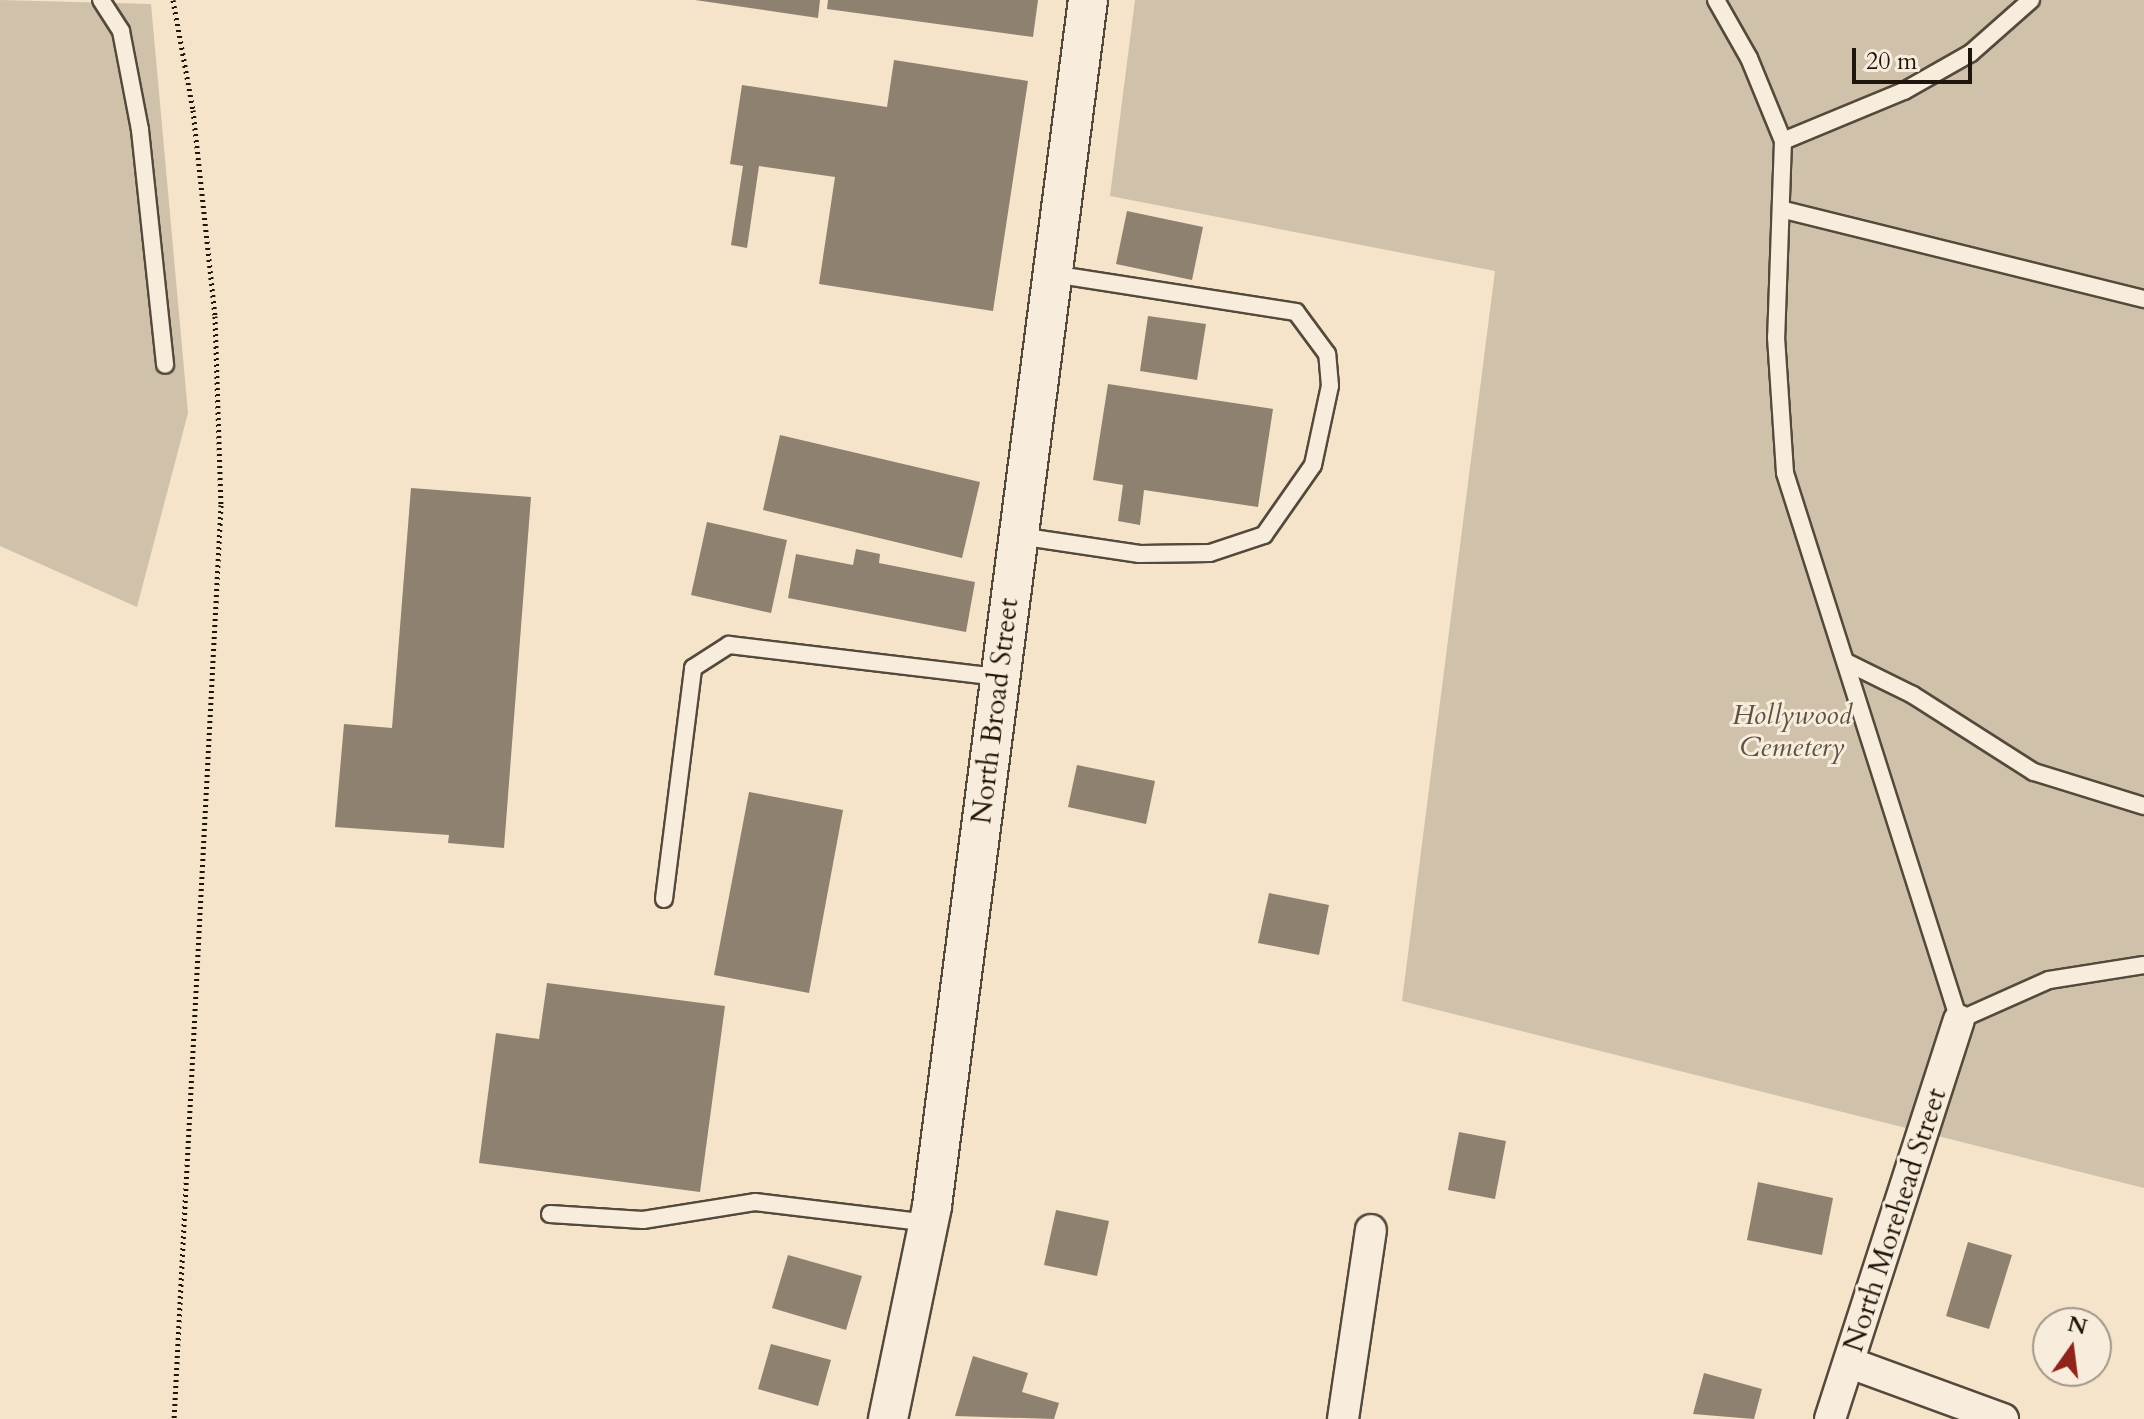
<!DOCTYPE html>
<html>
<head>
<meta charset="utf-8">
<style>
	body { margin:0 }
	#map { position:relative; width:2144px; height:1419px; overflow:hidden; background:#f5e4ca; font-family:Cardo,serif }
	div>[style] { position:absolute }
	[style*='--x'] { left:calc(var(--x)*1px); top:calc(var(--y)*1px); width:calc(var(--w)*1px); rotate:calc(var(--a)*1deg) }
	.green>* { inset:0; background:#d0c1aa }
	.building>* { inset:0; background:#8e816f }
	.path>* { height:5px; margin-top:-2.5px; transform-origin:0; background:repeating-linear-gradient(90deg,#1e160c 0 2px,transparent 0 6px) }
	.roads { filter:drop-shadow(2px 0 #544a3c) drop-shadow(-2px 0 #544a3c) drop-shadow(0 2px #544a3c) drop-shadow(0 -2px #544a3c) }
	.service>* { height:16px; margin:-8px; padding:0 8px; transform-origin:8px; border-radius:8px; background:#f8eddd }
	.minor>* { height:30px; margin:-15px; padding:0 15px; transform-origin:15px; border-radius:15px; background:#f8eddd }
	.tertiary>* { height:38px; margin:-19px; padding:0 19px; transform-origin:19px; border-radius:19px; background:#f8eddd }
	span { translate:-50% -50%; white-space:nowrap; text-align:center; line-height:1.15; -webkit-text-stroke:6px #f8eddd; paint-order:stroke }
	.street-label { font-size:28px; color:#1e160c }
	.park-label { font-size:28px; color:#5c5243; font-style:italic }
	.north { position:absolute; left:2032px; top:1307px; width:80px; height:80px; box-sizing:border-box; background:#f8eddd; border:2px solid #a19789; border-radius:50%; rotate:14deg; font-size:22px; font-weight:700; line-height:32px; text-align:center; color:#1e160c }
	.north::after { content:''; display:block; margin:auto; width:28px; height:36px; background:#8f2418; clip-path:polygon(50% 0,100% 100%,50% 72%,0 100%) }
	.scale { position:absolute; left:1852px; top:48px; width:120px; height:36px; box-sizing:border-box; border:4px solid #1e160c; border-top:0; padding-left:10px; font-size:24px; line-height:28px; white-space:nowrap; color:#1e160c; -webkit-text-stroke:6px #f8eddd; paint-order:stroke }
</style>
</head>
<body>
<div id="map">
	<div class="green">
		<div style="clip-path:polygon(0 0,151px 4px,188px 413px,137px 607px,0 546px)"></div>
		<div style="clip-path:polygon(1135px 0,2144px 0,2144px 1188px,1402px 1001px,1495px 271px,1110px 196px)"></div>
	</div>
	<div class="building">
		<div style="clip-path:polygon(695px 0,820px 0,818px 18px)"></div>
		<div style="clip-path:polygon(828px 0,1038px 0,1033px 37px,827px 9px)"></div>
		<div style="clip-path:polygon(894px 60px,1028px 81px,993px 311px,819px 284px,835px 177px,759px 166px,747px 248px,731px 245px,743px 166px,730px 164px,742px 85px,887px 107px)"></div>
		<div style="clip-path:polygon(1127px 211px,1203px 227px,1192px 280px,1116px 264px)"></div>
		<div style="clip-path:polygon(1148px 316px,1206px 324px,1197px 380px,1140px 371px)"></div>
		<div style="clip-path:polygon(1108px 384px,1273px 409px,1258px 507px,1144px 490px,1140px 525px,1118px 521px,1123px 485px,1093px 480px)"></div>
		<div style="clip-path:polygon(780px 435px,980px 482px,962px 558px,763px 510px)"></div>
		<div style="clip-path:polygon(411px 488px,531px 497px,504px 848px,448px 843px,449px 835px,335px 827px,344px 724px,392px 728px)"></div>
		<div style="clip-path:polygon(707px 522px,787px 540px,771px 613px,691px 595px)"></div>
		<div style="clip-path:polygon(856px 549px,880px 554px,879px 563px,975px 582px,966px 632px,788px 598px,796px 554px,853px 565px)"></div>
		<div style="clip-path:polygon(1077px 765px,1155px 781px,1146px 824px,1068px 807px)"></div>
		<div style="clip-path:polygon(749px 792px,843px 810px,809px 993px,714px 975px)"></div>
		<div style="clip-path:polygon(1269px 893px,1329px 905px,1319px 955px,1258px 943px)"></div>
		<div style="clip-path:polygon(547px 983px,725px 1006px,700px 1192px,479px 1163px,496px 1033px,539px 1039px)"></div>
		<div style="clip-path:polygon(1459px 1132px,1506px 1141px,1495px 1199px,1448px 1190px)"></div>
		<div style="clip-path:polygon(1758px 1182px,1833px 1198px,1822px 1255px,1747px 1240px)"></div>
		<div style="clip-path:polygon(1056px 1210px,1109px 1221px,1097px 1276px,1044px 1265px)"></div>
		<div style="clip-path:polygon(1968px 1242px,2012px 1255px,1989px 1329px,1946px 1316px)"></div>
		<div style="clip-path:polygon(788px 1255px,862px 1276px,846px 1330px,772px 1308px)"></div>
		<div style="clip-path:polygon(771px 1344px,831px 1360px,818px 1406px,758px 1389px)"></div>
		<div style="clip-path:polygon(973px 1356px,1028px 1373px,1022px 1392px,1059px 1403px,1054px 1419px,955px 1416px)"></div>
		<div style="clip-path:polygon(1704px 1373px,1762px 1389px,1754px 1419px,1693px 1414px)"></div>
	</div>
	<div class="path">
		<div style="--x:173;--y:0;--w:112;--a:79.7"></div>
		<div style="--x:193;--y:110;--w:207;--a:83.9"></div>
		<div style="--x:215;--y:316;--w:189;--a:88.2"></div>
		<div style="--x:221;--y:505;--w:915;--a:92.94"></div>
	</div>
	<div class="roads">
		<div class="service">
			<div style="--x:101;--y:0;--w:37;--a:57"></div>
			<div style="--x:121;--y:31;--w:101;--a:79.1"></div>
			<div style="--x:140;--y:130;--w:236;--a:83.9"></div>
			<div style="--x:1716;--y:0;--w:67;--a:60.4"></div>
			<div style="--x:1749;--y:58;--w:90;--a:67.7"></div>
			<div style="--x:1783;--y:141;--w:196;--a:92"></div>
			<div style="--x:1776;--y:337;--w:136;--a:86.2"></div>
			<div style="--x:1785;--y:473;--w:574;--a:72.35"></div>
			<div style="--x:1959;--y:1020;--w:98;--a:-24"></div>
			<div style="--x:2049;--y:980;--w:96;--a:-9"></div>
			<div style="--x:1783;--y:141;--w:131;--a:-22.5"></div>
			<div style="--x:1904;--y:91;--w:77;--a:-29.6"></div>
			<div style="--x:1971;--y:53;--w:80;--a:-41.5"></div>
			<div style="--x:1784;--y:210;--w:371;--a:13.9"></div>
			<div style="--x:1019;--y:536;--w:122;--a:8.5"></div>
			<div style="--x:1140;--y:554;--w:70;--a:-0.8"></div>
			<div style="--x:1210;--y:553;--w:57;--a:-18.4"></div>
			<div style="--x:1264;--y:535;--w:85;--a:-55"></div>
			<div style="--x:1313;--y:465;--w:81;--a:-77.9"></div>
			<div style="--x:1330;--y:386;--w:32;--a:-95"></div>
			<div style="--x:1327;--y:354;--w:52;--a:-126.4"></div>
			<div style="--x:1296;--y:312;--w:247;--a:-171.1"></div>
			<div style="--x:1846;--y:662;--w:75;--a:26.2"></div>
			<div style="--x:1913;--y:695;--w:143;--a:32.5"></div>
			<div style="--x:2034;--y:772;--w:115;--a:17.2"></div>
			<div style="--x:664;--y:899;--w:233;--a:-82.8"></div>
			<div style="--x:693;--y:668;--w:43;--a:-32.6"></div>
			<div style="--x:729;--y:645;--w:272;--a:6.8"></div>
			<div style="--x:550;--y:1214;--w:93;--a:3.7"></div>
			<div style="--x:643;--y:1220;--w:113;--a:-9.1"></div>
			<div style="--x:755;--y:1202;--w:174;--a:6.9"></div>
		</div>
		<div class="minor">
			<div style="--x:1850;--y:1363;--w:163;--a:20.1"></div>
			<div style="--x:1343;--y:1419;--w:191;--a:-81.6"></div>
			<div style="--x:1830;--y:1419;--w:419;--a:-72.1"></div>
		</div>
		<div class="tertiary">
			<div style="--x:888;--y:1419;--w:217;--a:-78.3"></div>
			<div style="--x:932;--y:1206;--w:1216;--a:-82.63"></div>
		</div>
	</div>
	<div class="street-label">
		<span style="left:995px;top:711px;rotate:-83deg">North Broad Street</span>
		<span style="left:1895px;top:1220px;rotate:-72deg">North Morehead Street</span>
	</div>
	<div class="park-label">
		<span style="left:1792px;top:731px">Hollywood<br>Cemetery</span>
	</div>
	<div class="north">N</div>
	<div class="scale">20 m</div>
</div>
</body>
</html>
